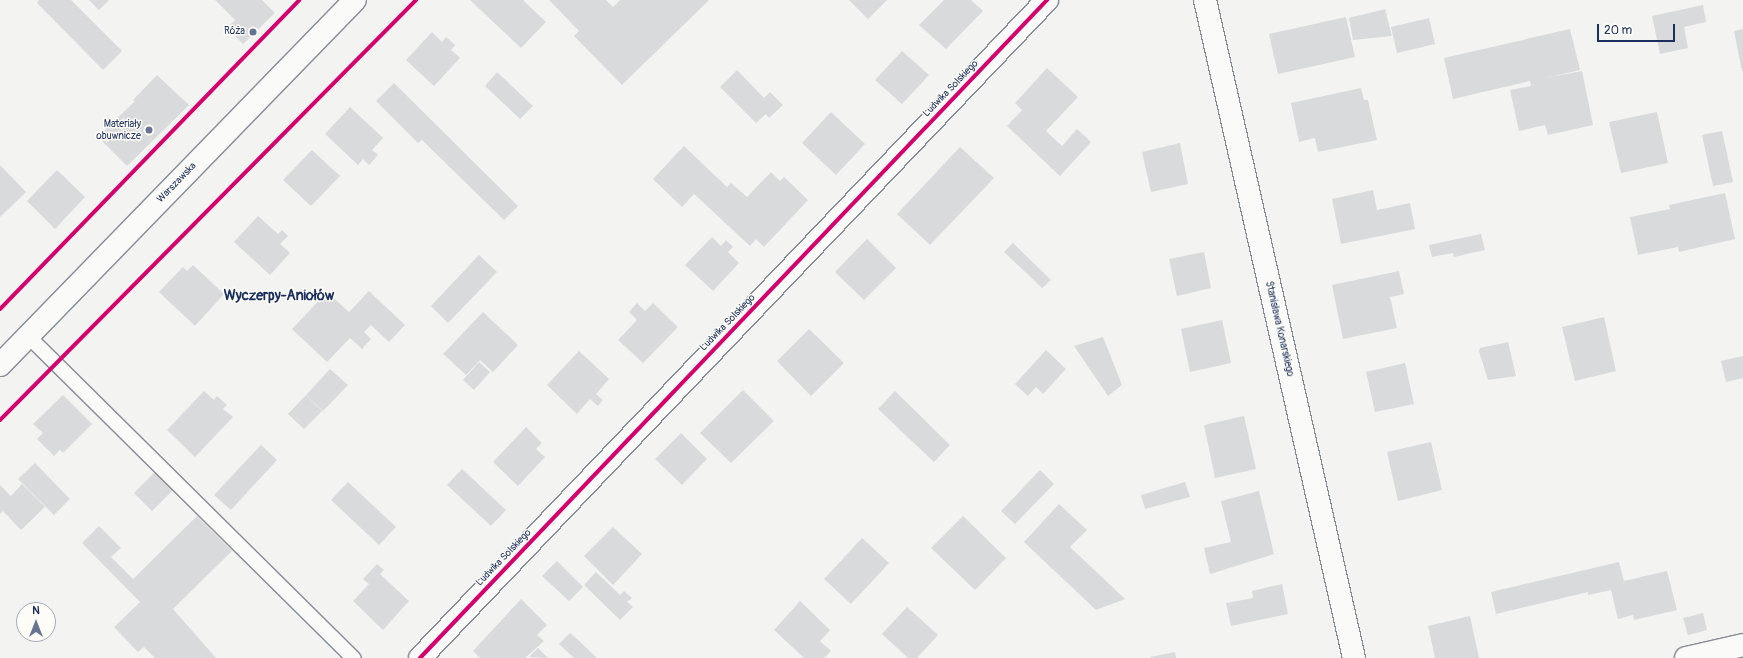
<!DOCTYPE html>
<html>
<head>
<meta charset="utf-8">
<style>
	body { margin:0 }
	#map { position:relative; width:1743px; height:658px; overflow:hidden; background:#f3f3f2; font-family:Pangolin,sans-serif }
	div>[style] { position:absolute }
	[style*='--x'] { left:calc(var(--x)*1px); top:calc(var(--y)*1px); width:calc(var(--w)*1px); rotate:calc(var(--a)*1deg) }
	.building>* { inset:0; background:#d9dadb }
	.roads { filter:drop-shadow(1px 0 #888c94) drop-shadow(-1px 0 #888c94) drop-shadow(0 1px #888c94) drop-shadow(0 -1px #888c94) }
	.service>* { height:14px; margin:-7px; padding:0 7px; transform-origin:7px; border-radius:7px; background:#fafaf8 }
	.minor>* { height:22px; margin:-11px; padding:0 11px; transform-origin:11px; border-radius:11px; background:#fafaf8 }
	.primary>* { height:22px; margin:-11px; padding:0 11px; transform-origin:11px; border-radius:11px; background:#fafaf8 }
	.cycleway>* { height:4px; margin:-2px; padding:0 2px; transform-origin:2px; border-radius:2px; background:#d6006c }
	.dots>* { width:11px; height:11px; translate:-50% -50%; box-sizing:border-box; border:2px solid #fdfcf7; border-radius:50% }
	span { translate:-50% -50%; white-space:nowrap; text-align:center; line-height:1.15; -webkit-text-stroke:3px #fdfcf7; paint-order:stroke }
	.poi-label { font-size:10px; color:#1b2f5e }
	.right { translate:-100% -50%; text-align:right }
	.street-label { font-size:10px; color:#1b2f5e }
	.district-label { font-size:14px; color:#1b2f5e; font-weight:700 }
	.north { position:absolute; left:16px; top:602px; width:40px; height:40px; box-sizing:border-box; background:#fdfcf7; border:1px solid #a3aaba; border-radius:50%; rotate:0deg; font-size:11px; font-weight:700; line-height:16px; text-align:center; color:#1b2f5e }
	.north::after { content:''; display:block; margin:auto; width:14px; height:18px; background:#677492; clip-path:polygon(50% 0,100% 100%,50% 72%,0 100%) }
	.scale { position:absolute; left:1597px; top:24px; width:78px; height:18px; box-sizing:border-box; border:2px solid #1b2f5e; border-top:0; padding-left:5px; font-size:12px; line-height:14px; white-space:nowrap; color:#1b2f5e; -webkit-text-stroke:3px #fdfcf7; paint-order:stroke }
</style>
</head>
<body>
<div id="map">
	<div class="building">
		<div style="clip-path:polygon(39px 0,71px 0,122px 51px,103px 70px,37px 3px)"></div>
		<div style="clip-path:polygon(89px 0,109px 0,99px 10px)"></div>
		<div style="clip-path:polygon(215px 0,262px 0,275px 13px,243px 44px,227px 28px,235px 20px)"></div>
		<div style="clip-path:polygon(470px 0,523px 0,546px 22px,521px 48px)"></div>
		<div style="clip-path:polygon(549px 0,606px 0,613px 7px,620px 0,709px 0,622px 85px,574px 36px,579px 31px)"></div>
		<div style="clip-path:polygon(849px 0,887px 0,868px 19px)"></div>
		<div style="clip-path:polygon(944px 0,971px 0,983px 11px,946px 49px,919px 25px)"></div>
		<div style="clip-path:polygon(1703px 5px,1706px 22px,1684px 27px,1688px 48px,1660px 54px,1652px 16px)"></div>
		<div style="clip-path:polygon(1385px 9px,1392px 36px,1353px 40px,1349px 18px)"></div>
		<div style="clip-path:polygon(1346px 17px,1355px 57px,1278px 74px,1269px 34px)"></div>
		<div style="clip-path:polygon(1429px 18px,1435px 44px,1397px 53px,1391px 27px)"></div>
		<div style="clip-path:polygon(1570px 29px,1580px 70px,1546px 78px,1582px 71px,1593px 125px,1548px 135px,1545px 125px,1519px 131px,1510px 90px,1531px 86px,1530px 81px,1453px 99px,1444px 58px)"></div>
		<div style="clip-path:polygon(1743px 29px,1743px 71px,1742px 71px,1734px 31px)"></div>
		<div style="clip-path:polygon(432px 32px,442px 42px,446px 37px,455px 45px,451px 50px,460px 58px,434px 86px,406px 60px)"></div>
		<div style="clip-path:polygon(902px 51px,929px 75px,902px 104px,875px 80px)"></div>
		<div style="clip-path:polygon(1047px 68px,1078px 97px,1046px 131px,1062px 146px,1077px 129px,1091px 142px,1060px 176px,1007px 126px,1022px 110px,1015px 103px)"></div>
		<div style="clip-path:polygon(737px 70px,764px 98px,770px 92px,783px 105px,769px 118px,766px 114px,756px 123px,720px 87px)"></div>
		<div style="clip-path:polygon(497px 72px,533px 106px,520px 119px,485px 86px)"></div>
		<div style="clip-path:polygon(157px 75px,189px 105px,127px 166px,98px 137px,135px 101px,133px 100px)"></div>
		<div style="clip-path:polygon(394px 83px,518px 206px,504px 220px,422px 140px,418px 143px,376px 101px)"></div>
		<div style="clip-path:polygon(1361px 88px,1364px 100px,1368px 100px,1377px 140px,1318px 152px,1315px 138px,1299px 142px,1291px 103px)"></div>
		<div style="clip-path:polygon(350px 107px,383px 138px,372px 150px,378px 155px,369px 165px,363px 159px,358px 165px,325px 134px)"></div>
		<div style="clip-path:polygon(831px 112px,865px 144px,836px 175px,802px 143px)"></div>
		<div style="clip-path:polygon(1657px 112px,1668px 163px,1621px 173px,1609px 122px)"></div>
		<div style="clip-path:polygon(1722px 131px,1733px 182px,1713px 186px,1702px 135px)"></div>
		<div style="clip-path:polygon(1180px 143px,1188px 184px,1151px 192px,1142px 152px)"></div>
		<div style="clip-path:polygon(684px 146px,727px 187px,731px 183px,747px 197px,771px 172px,780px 181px,784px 177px,808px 200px,764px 247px,756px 239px,750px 246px,694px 194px,682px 207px,653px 179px)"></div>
		<div style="clip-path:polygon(960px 147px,994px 178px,930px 245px,897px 214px)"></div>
		<div style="clip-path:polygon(312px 150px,340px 176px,311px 206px,283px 180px)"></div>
		<div style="clip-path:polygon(0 165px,26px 192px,0 217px)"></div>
		<div style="clip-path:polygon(57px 170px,85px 197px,55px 229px,27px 201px)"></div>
		<div style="clip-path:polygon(1373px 190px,1377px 210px,1410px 203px,1415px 229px,1341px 244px,1332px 199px)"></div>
		<div style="clip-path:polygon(1725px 193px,1735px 239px,1679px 252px,1678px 247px,1638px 255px,1630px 217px,1670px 209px,1669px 205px)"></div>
		<div style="clip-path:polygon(258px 216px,278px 234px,282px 230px,288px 236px,280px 244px,290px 253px,270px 275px,234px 242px)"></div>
		<div style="clip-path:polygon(1481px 234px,1485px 250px,1454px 257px,1453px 253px,1432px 257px,1429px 245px)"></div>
		<div style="clip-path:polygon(712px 237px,721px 246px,726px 240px,733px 247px,728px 252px,739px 263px,713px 291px,685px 265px)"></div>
		<div style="clip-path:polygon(867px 239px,896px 268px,864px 300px,835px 272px)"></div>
		<div style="clip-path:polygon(1013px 243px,1051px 280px,1042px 288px,1004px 252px)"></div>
		<div style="clip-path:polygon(1204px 252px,1211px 288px,1177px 296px,1169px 259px)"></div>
		<div style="clip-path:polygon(479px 255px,497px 272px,448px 323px,431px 306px)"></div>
		<div style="clip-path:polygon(193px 265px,224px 294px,195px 326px,159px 292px,183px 267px,187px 271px)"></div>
		<div style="clip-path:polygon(1399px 271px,1404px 294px,1390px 297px,1397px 328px,1343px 339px,1332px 285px)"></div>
		<div style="clip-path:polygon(369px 291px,405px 325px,389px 342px,371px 325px,364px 332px,371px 339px,362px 349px,350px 338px,327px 362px,292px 329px,327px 292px,349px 312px)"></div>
		<div style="clip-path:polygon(637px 303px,645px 311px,653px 303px,678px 327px,643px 363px,618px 340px,637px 320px,629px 312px)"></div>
		<div style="clip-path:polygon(483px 312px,518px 345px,493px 372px,480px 360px,466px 375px,443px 354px)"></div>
		<div style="clip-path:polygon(1604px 317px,1616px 371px,1575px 381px,1562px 327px)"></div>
		<div style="clip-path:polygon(1222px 320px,1231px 363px,1190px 372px,1181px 329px)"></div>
		<div style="clip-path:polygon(809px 329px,844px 363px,811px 396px,777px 361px)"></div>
		<div style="clip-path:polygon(1103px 337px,1122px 385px,1108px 396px,1074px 346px)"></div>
		<div style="clip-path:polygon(1508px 342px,1516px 376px,1488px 380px,1479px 351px,1480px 348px)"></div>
		<div style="clip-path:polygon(1046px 350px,1066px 369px,1043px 394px,1036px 387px,1028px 396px,1015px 384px)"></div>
		<div style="clip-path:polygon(579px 351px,609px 379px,596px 394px,603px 400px,598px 406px,590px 399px,577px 414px,547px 385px)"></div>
		<div style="clip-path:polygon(1743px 356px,1743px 378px,1726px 382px,1721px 361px)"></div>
		<div style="clip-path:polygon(479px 362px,490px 372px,474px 390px,463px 380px)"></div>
		<div style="clip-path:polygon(1405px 363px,1414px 404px,1375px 412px,1366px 372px)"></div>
		<div style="clip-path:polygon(330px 369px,348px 385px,323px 411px,306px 395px)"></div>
		<div style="clip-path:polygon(743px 390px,774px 421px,731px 463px,700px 433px)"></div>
		<div style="clip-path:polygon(204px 391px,214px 400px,217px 396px,227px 405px,223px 409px,233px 417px,195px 457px,167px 430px)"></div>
		<div style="clip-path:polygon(895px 391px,950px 445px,934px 462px,878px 409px)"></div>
		<div style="clip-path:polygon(63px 395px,92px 424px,63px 453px,60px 450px,54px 456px,37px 439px,43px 433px,33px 424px)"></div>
		<div style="clip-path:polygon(306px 395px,322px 411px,304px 429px,288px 414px)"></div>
		<div style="clip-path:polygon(1244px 416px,1256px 469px,1215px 478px,1204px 425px)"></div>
		<div style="clip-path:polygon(526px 427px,542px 443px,536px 449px,545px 457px,518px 486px,493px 462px)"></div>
		<div style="clip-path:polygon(681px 433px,707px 459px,682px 485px,655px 459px)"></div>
		<div style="clip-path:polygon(1431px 442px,1442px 490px,1398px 501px,1387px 452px)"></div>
		<div style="clip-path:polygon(261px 445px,277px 460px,231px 510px,214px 495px)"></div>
		<div style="clip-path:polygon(35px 463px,70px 499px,54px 515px,18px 479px)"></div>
		<div style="clip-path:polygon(462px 469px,506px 510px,491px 526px,447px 485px)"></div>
		<div style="clip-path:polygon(1040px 470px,1054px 484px,1015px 524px,1001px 511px)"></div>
		<div style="clip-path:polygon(155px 472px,173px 490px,152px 511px,134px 493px)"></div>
		<div style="clip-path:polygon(348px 482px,396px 527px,379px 545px,331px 500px)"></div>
		<div style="clip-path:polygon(1185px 482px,1190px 497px,1145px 509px,1141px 495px)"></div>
		<div style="clip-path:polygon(22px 484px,45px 507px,21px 530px,3px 511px,0 514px,0 485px,11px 496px)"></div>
		<div style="clip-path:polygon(1259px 491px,1274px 554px,1210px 574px,1204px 548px,1231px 542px,1221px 501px)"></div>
		<div style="clip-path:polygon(1059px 504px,1087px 530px,1070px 547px,1125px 599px,1096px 610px,1024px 542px)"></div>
		<div style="clip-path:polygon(197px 516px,232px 551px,173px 609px,216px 658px,155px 658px,144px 647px,138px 652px,114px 627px,140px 602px,82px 543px,99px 526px,121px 548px,111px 557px,133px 579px)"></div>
		<div style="clip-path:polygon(963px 516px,1006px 558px,975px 590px,931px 548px)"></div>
		<div style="clip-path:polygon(613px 527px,642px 554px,613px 585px,584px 556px)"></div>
		<div style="clip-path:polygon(862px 538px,889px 563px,851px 604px,824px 579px)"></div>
		<div style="clip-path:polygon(557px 561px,583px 587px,569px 601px,542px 576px)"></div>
		<div style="clip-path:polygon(1619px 562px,1624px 581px,1667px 571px,1677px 610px,1634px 620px,1633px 615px,1618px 619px,1611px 590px,1588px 595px,1588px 592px,1496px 614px,1491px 592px)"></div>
		<div style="clip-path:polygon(377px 564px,384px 570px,380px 574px,409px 601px,383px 630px,353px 601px,369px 584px,363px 579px)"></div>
		<div style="clip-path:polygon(596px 572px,620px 595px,624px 591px,632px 598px,627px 602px,633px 607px,620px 620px,584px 585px)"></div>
		<div style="clip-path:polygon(1282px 584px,1288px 614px,1231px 626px,1226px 603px,1253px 598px,1252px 591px)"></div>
		<div style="clip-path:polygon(521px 599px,547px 625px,537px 635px,544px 641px,525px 658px,480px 658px,473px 651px)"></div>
		<div style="clip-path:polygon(800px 601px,830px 630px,820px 641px,831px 651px,824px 658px,804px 658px,774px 630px)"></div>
		<div style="clip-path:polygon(907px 607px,938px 635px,917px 658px,908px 658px,882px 634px)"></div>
		<div style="clip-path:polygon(1703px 613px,1707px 630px,1688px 635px,1683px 618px)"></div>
		<div style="clip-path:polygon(1470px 616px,1479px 658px,1435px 658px,1428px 626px)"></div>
		<div style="clip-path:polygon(570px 633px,576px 638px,597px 658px,574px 658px,559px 644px)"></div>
		<div style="clip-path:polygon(538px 648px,548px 658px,529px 657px)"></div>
		<div style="clip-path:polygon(1175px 652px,1176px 658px,1150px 658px,1150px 657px)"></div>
	</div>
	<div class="roads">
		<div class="service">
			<div style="--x:28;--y:336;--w:458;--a:44.7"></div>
		</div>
		<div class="minor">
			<div style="--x:1205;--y:0;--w:675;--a:77.24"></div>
			<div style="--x:420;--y:658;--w:909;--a:-46.38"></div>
			<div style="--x:1686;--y:658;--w:58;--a:-12.8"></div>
		</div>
		<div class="primary">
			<div style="--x:0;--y:365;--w:509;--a:-45.8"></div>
		</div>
	</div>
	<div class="cycleway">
		<div style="--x:0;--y:309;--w:430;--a:-45.9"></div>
		<div style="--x:0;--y:420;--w:591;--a:-45.27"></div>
		<div style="--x:420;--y:658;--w:909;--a:-46.38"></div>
	</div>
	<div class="dots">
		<div style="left:253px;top:32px;background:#677492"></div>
		<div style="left:149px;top:130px;background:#677492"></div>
	</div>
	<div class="poi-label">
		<span class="right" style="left:245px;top:32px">Róża</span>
		<span class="right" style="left:141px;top:130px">Materiały<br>obuwnicze</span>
	</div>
	<div class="street-label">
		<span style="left:951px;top:89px;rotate:-46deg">Ludwika Solskiego</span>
		<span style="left:177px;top:183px;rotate:-46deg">Warszawska</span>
		<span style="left:728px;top:323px;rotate:-46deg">Ludwika Solskiego</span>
		<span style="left:1279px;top:329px;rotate:77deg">Stanisława Konarskiego</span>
		<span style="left:504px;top:558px;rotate:-46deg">Ludwika Solskiego</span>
	</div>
	<div class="district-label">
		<span style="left:279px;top:296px">Wyczerpy-Aniołów</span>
	</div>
	<div class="north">N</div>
	<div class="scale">20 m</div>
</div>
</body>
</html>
